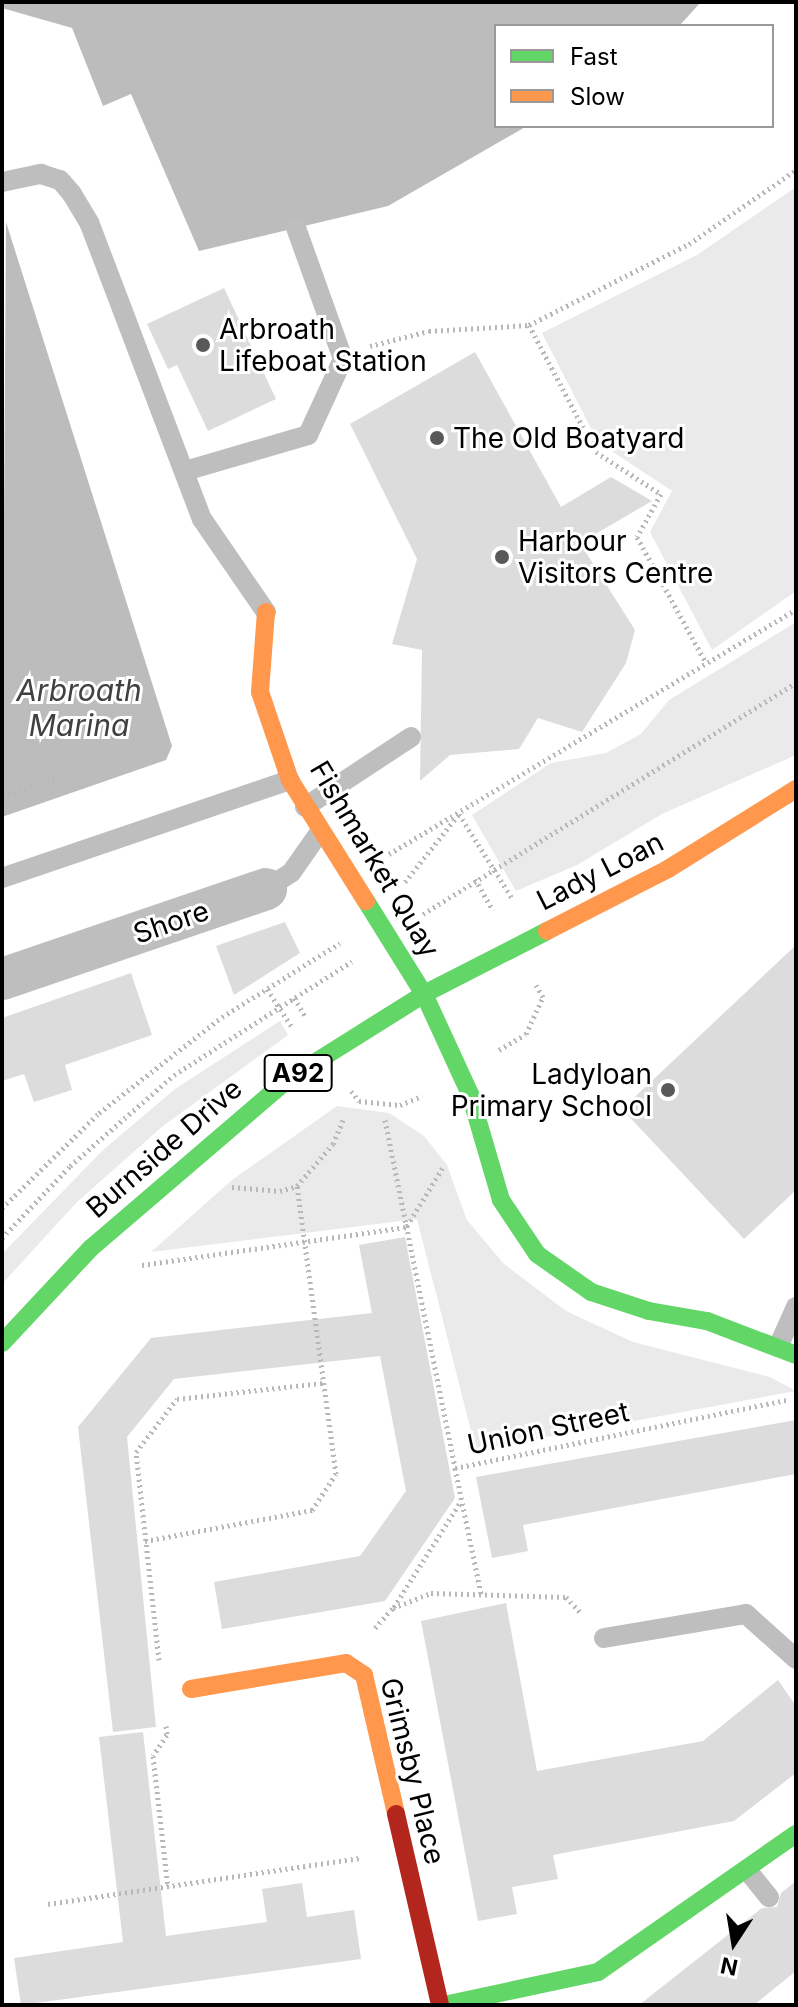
<!DOCTYPE html>
<html>
<head>
<meta charset="utf-8">
<style>
	body { margin:0 }
	#map { position:relative; width:798px; height:2007px; overflow:hidden; background:#fff; font-family:Inter,sans-serif }
	div>[style] { position:absolute }
	[style*='--x'] { left:calc(var(--x)*1px); top:calc(var(--y)*1px); width:calc(var(--w)*1px); rotate:calc(var(--a)*1deg) }
	.green>* { inset:0; background:#eaeaea }
	.water>* { inset:0; background:#bcbcbc }
	.building>* { inset:0; background:#dcdcdc }
	.path>* { height:5px; margin-top:-2.5px; transform-origin:0; background:repeating-linear-gradient(90deg,#b8b8b8 0 2px,transparent 0 6px) }
	.lane>* { height:20px; margin:-10px; padding:0 10px; transform-origin:10px; border-radius:10px; background:#bebebe }
	.street>* { height:42px; margin:-21px; padding:0 21px; transform-origin:21px; border-radius:21px; background:#bebebe }
	.fast>* { height:18px; margin:-9px; padding:0 9px; transform-origin:9px; border-radius:9px; background:#63d668 }
	.slow>* { height:18px; margin:-9px; padding:0 9px; transform-origin:9px; border-radius:9px; background:#ff974d }
	.jam>* { height:18px; margin:-9px; padding:0 9px; transform-origin:9px; border-radius:9px; background:#b3261e }
	.dots>* { width:22px; height:22px; translate:-50% -50%; box-sizing:border-box; border:4px solid #fff; border-radius:50% }
	span { translate:-50% -50%; white-space:nowrap; text-align:center; line-height:1.15; -webkit-text-stroke:6px #fff; paint-order:stroke }
	.shield-label span { padding:2px 6px; background:#fff; border:2px solid; border-radius:6px; -webkit-text-stroke-width:0 }
	.shield-label { font-size:26px; color:#000; font-weight:700 }
	.poi-label { font-size:28px; color:#000 }
	.left { translate:0 -50%; text-align:left }
	.right { translate:-100% -50%; text-align:right }
	.street-label { font-size:28px; color:#000 }
	.water-label { font-size:30px; color:#404040; font-style:italic }
	.frame { position:absolute; inset:0; border:4px solid #000; pointer-events:none }
	.legend { position:absolute; left:494px; top:24px; width:280px; height:104px; box-sizing:border-box; background:#fff; border:2px solid #999; margin:0; padding:10px 14px; list-style:none; font-size:24px; color:#000 }
	.legend li { display:flex; align-items:center; gap:16px; height:40px }
	.legend b { width:40px; border:2px solid #999 }
	.north { position:absolute; left:694px; top:1903px; width:80px; height:80px; -webkit-text-stroke:6px #fff; paint-order:stroke; rotate:192deg; font-size:22px; font-weight:700; line-height:32px; text-align:center; color:#000 }
	.north::after { content:''; display:block; margin:auto; width:28px; height:36px; background:#000; clip-path:polygon(50% 0,100% 100%,50% 72%,0 100%) }
</style>
</head>
<body>
<div id="map">
	<div class="green">
		<div style="clip-path:polygon(796px 187px,796px 591px,712px 650px,650px 532px,672px 491px,598px 442px,542px 333px,697px 255px)"></div>
		<div style="clip-path:polygon(796px 622px,796px 755px,662px 814px,577px 865px,516px 891px,472px 815px,551px 763px,606px 753px,641px 734px,669px 700px)"></div>
		<div style="clip-path:polygon(280px 1021px,288px 1035px,163px 1126px,77px 1202px,2px 1284px,2px 1254px,102px 1151px,175px 1089px)"></div>
		<div style="clip-path:polygon(337px 1106px,389px 1113px,424px 1136px,447px 1165px,467px 1220px,504px 1264px,566px 1311px,633px 1342px,770px 1377px,796px 1391px,476px 1450px,417px 1219px,151px 1252px,232px 1180px)"></div>
	</div>
	<div class="water">
		<div style="clip-path:polygon(2px 2px,701px 2px,679px 26px,496px 26px,496px 126px,527px 126px,388px 206px,199px 251px,131px 94px,103px 106px,72px 28px,2px 8px)"></div>
		<div style="clip-path:polygon(6px 222px,172px 746px,166px 760px,2px 817px)"></div>
	</div>
	<div class="building">
		<div style="clip-path:polygon(224px 288px,276px 399px,208px 431px,177px 365px,168px 369px,147px 324px)"></div>
		<div style="clip-path:polygon(475px 352px,561px 507px,611px 477px,652px 501px,580px 543px,635px 630px,626px 663px,582px 732px,538px 718px,519px 749px,450px 755px,420px 781px,422px 650px,392px 644px,417px 559px,350px 424px)"></div>
		<div style="clip-path:polygon(285px 922px,300px 953px,234px 995px,216px 946px)"></div>
		<div style="clip-path:polygon(796px 945px,796px 1190px,744px 1239px,622px 1109px)"></div>
		<div style="clip-path:polygon(131px 973px,152px 1035px,65px 1065px,72px 1090px,34px 1102px,24px 1074px,2px 1081px,2px 1018px)"></div>
		<div style="clip-path:polygon(405px 1237px,455px 1498px,385px 1601px,222px 1629px,214px 1582px,360px 1556px,406px 1491px,380px 1356px,174px 1379px,127px 1437px,156px 1727px,113px 1732px,78px 1427px,151px 1338px,372px 1313px,359px 1245px)"></div>
		<div style="clip-path:polygon(796px 1420px,796px 1474px,523px 1525px,528px 1551px,492px 1558px,476px 1477px)"></div>
		<div style="clip-path:polygon(506px 1603px,537px 1771px,703px 1741px,778px 1680px,796px 1706px,796px 1773px,734px 1821px,553px 1855px,558px 1879px,512px 1887px,517px 1914px,478px 1921px,421px 1621px)"></div>
		<div style="clip-path:polygon(143px 1732px,166px 1936px,267px 1922px,262px 1889px,302px 1883px,307px 1917px,354px 1910px,361px 1959px,21px 2005px,14px 1958px,123px 1942px,99px 1737px)"></div>
		<div style="clip-path:polygon(796px 1881px,796px 1971px,754px 2005px,639px 2005px,762px 1908px,777px 1907px,781px 1893px)"></div>
	</div>
	<div class="path">
		<div style="--x:529;--y:325;--w:144;--a:62.2"></div>
		<div style="--x:596;--y:452;--w:77;--a:32.9"></div>
		<div style="--x:661;--y:494;--w:49;--a:119.2"></div>
		<div style="--x:637;--y:537;--w:144;--a:61.3"></div>
		<div style="--x:370;--y:346;--w:61;--a:-14.3"></div>
		<div style="--x:429;--y:331;--w:100;--a:-3.4"></div>
		<div style="--x:529;--y:325;--w:179;--a:-26.9"></div>
		<div style="--x:689;--y:244;--w:130;--a:-34.7"></div>
		<div style="--x:2;--y:796;--w:57;--a:-19.4"></div>
		<div style="--x:389;--y:854;--w:475;--a:-31"></div>
		<div style="--x:475;--y:879;--w:36;--a:60"></div>
		<div style="--x:405;--y:882;--w:87;--a:-51.5"></div>
		<div style="--x:459;--y:814;--w:99;--a:57.8"></div>
		<div style="--x:423;--y:914;--w:439;--a:-31.8"></div>
		<div style="--x:267;--y:989;--w:45;--a:56.7"></div>
		<div style="--x:294;--y:998;--w:22;--a:58"></div>
		<div style="--x:499;--y:1050;--w:31;--a:-31"></div>
		<div style="--x:526;--y:1034;--w:41;--a:-65.3"></div>
		<div style="--x:543;--y:997;--w:14;--a:-120"></div>
		<div style="--x:351;--y:1091;--w:13;--a:51"></div>
		<div style="--x:359;--y:1101;--w:41;--a:5.6"></div>
		<div style="--x:400;--y:1105;--w:24;--a:-22"></div>
		<div style="--x:385;--y:1120;--w:355;--a:78.6"></div>
		<div style="--x:455;--y:1468;--w:339;--a:-11.6"></div>
		<div style="--x:232;--y:1187;--w:48;--a:4.8"></div>
		<div style="--x:280;--y:1191;--w:18;--a:-16"></div>
		<div style="--x:297;--y:1186;--w:55;--a:-49.4"></div>
		<div style="--x:333;--y:1144;--w:28;--a:-67"></div>
		<div style="--x:2;--y:1208;--w:136;--a:-44.4"></div>
		<div style="--x:99;--y:1113;--w:156;--a:-38"></div>
		<div style="--x:222;--y:1017;--w:139;--a:-32.1"></div>
		<div style="--x:407;--y:1226;--w:69;--a:-58.6"></div>
		<div style="--x:2;--y:1238;--w:99;--a:-46.6"></div>
		<div style="--x:70;--y:1166;--w:138;--a:-41.2"></div>
		<div style="--x:174;--y:1075;--w:211;--a:-32.6"></div>
		<div style="--x:142;--y:1265;--w:267;--a:-8.2"></div>
		<div style="--x:455;--y:1468;--w:129;--a:78.3"></div>
		<div style="--x:145;--y:1541;--w:170;--a:-10.5"></div>
		<div style="--x:312;--y:1510;--w:43;--a:-56.3"></div>
		<div style="--x:336;--y:1474;--w:291;--a:-97.7"></div>
		<div style="--x:394;--y:1607;--w:125;--a:-57.7"></div>
		<div style="--x:375;--y:1628;--w:27;--a:-48"></div>
		<div style="--x:393;--y:1608;--w:41;--a:-21.5"></div>
		<div style="--x:431;--y:1593;--w:135;--a:1.7"></div>
		<div style="--x:566;--y:1597;--w:23;--a:47"></div>
		<div style="--x:159;--y:1660;--w:209;--a:-96.3"></div>
		<div style="--x:136;--y:1452;--w:67;--a:-52.3"></div>
		<div style="--x:177;--y:1399;--w:147;--a:-6.3"></div>
		<div style="--x:166;--y:1726;--w:9;--a:84"></div>
		<div style="--x:167;--y:1735;--w:25;--a:124"></div>
		<div style="--x:153;--y:1756;--w:132;--a:83.5"></div>
		<div style="--x:48;--y:1904;--w:315;--a:-8.4"></div>
	</div>
	<div class="lane">
		<div style="--x:2;--y:182;--w:40;--a:-12"></div>
		<div style="--x:41;--y:174;--w:20;--a:18"></div>
		<div style="--x:60;--y:180;--w:18;--a:49"></div>
		<div style="--x:72;--y:194;--w:33;--a:59"></div>
		<div style="--x:89;--y:222;--w:318;--a:69.2"></div>
		<div style="--x:202;--y:519;--w:113;--a:55.5"></div>
		<div style="--x:185;--y:471;--w:128;--a:-16.3"></div>
		<div style="--x:308;--y:435;--w:84;--a:-65.3"></div>
		<div style="--x:343;--y:359;--w:139;--a:-109.7"></div>
		<div style="--x:305;--y:807;--w:127;--a:-33.4"></div>
		<div style="--x:2;--y:878;--w:304;--a:-18.8"></div>
		<div style="--x:266;--y:889;--w:30;--a:-33"></div>
		<div style="--x:291;--y:873;--w:49;--a:-55"></div>
		<div style="--x:778;--y:1347;--w:44;--a:-65.8"></div>
		<div style="--x:604;--y:1638;--w:144;--a:-9.6"></div>
		<div style="--x:746;--y:1614;--w:67;--a:42"></div>
		<div style="--x:747;--y:1870;--w:35;--a:51"></div>
	</div>
	<div class="street">
		<div style="--x:2;--y:979;--w:279;--a:-18.8"></div>
	</div>
	<div class="fast">
		<div style="--x:366;--y:901;--w:110;--a:58.1"></div>
		<div style="--x:424;--y:994;--w:110;--a:65.3"></div>
		<div style="--x:470;--y:1094;--w:110;--a:73.7"></div>
		<div style="--x:501;--y:1200;--w:65;--a:56.3"></div>
		<div style="--x:537;--y:1254;--w:66;--a:35.1"></div>
		<div style="--x:591;--y:1292;--w:61;--a:18.1"></div>
		<div style="--x:649;--y:1311;--w:59;--a:9.8"></div>
		<div style="--x:707;--y:1321;--w:95;--a:20.9"></div>
		<div style="--x:2;--y:1343;--w:130;--a:-46.9"></div>
		<div style="--x:91;--y:1248;--w:258;--a:-40.6"></div>
		<div style="--x:287;--y:1080;--w:162;--a:-32.1"></div>
		<div style="--x:424;--y:994;--w:138;--a:-27.1"></div>
		<div style="--x:444;--y:2005;--w:157;--a:-12.1"></div>
		<div style="--x:598;--y:1972;--w:241;--a:-34.9"></div>
	</div>
	<div class="slow">
		<div style="--x:266;--y:612;--w:80;--a:94.3"></div>
		<div style="--x:260;--y:692;--w:93;--a:71.2"></div>
		<div style="--x:290;--y:780;--w:143;--a:57.9"></div>
		<div style="--x:547;--y:931;--w:136;--a:-27.1"></div>
		<div style="--x:668;--y:869;--w:151;--a:-32"></div>
		<div style="--x:191;--y:1689;--w:157;--a:-9.5"></div>
		<div style="--x:346;--y:1663;--w:22;--a:34"></div>
		<div style="--x:364;--y:1675;--w:143;--a:77"></div>
	</div>
	<div class="jam">
		<div style="--x:396;--y:1814;--w:196;--a:77"></div>
	</div>
	<div class="dots">
		<div style="left:203px;top:345px;background:#595959"></div>
		<div style="left:437px;top:438px;background:#595959"></div>
		<div style="left:502px;top:557px;background:#595959"></div>
		<div style="left:668px;top:1090px;background:#595959"></div>
	</div>
	<div class="shield-label">
		<span style="left:298px;top:1073px">A92</span>
	</div>
	<div class="poi-label">
		<span class="left" style="left:219px;top:345px">Arbroath<br>Lifeboat Station</span>
		<span class="left" style="left:453px;top:438px">The Old Boatyard</span>
		<span class="left" style="left:518px;top:557px">Harbour<br>Visitors Centre</span>
		<span class="right" style="left:652px;top:1090px">Ladyloan<br>Primary School</span>
	</div>
	<div class="street-label">
		<span style="left:375px;top:859px;rotate:59deg">Fishmarket Quay</span>
		<span style="left:600px;top:871px;rotate:-27deg">Lady Loan</span>
		<span style="left:171px;top:922px;rotate:-19deg">Shore</span>
		<span style="left:164px;top:1148px;rotate:-41deg">Burnside Drive</span>
		<span style="left:548px;top:1428px;rotate:-12deg">Union Street</span>
		<span style="left:413px;top:1771px;rotate:76deg">Grimsby Place</span>
	</div>
	<div class="water-label">
		<span style="left:79px;top:707px">Arbroath<br>Marina</span>
	</div>
	<div class="frame"></div>
	<ul class="legend">
	<li><b style="height:10px;background:#63d668"></b>Fast</li>
	<li><b style="height:10px;background:#ff974d"></b>Slow</li>
	</ul>
	<div class="north">N</div>
</div>
</body>
</html>
